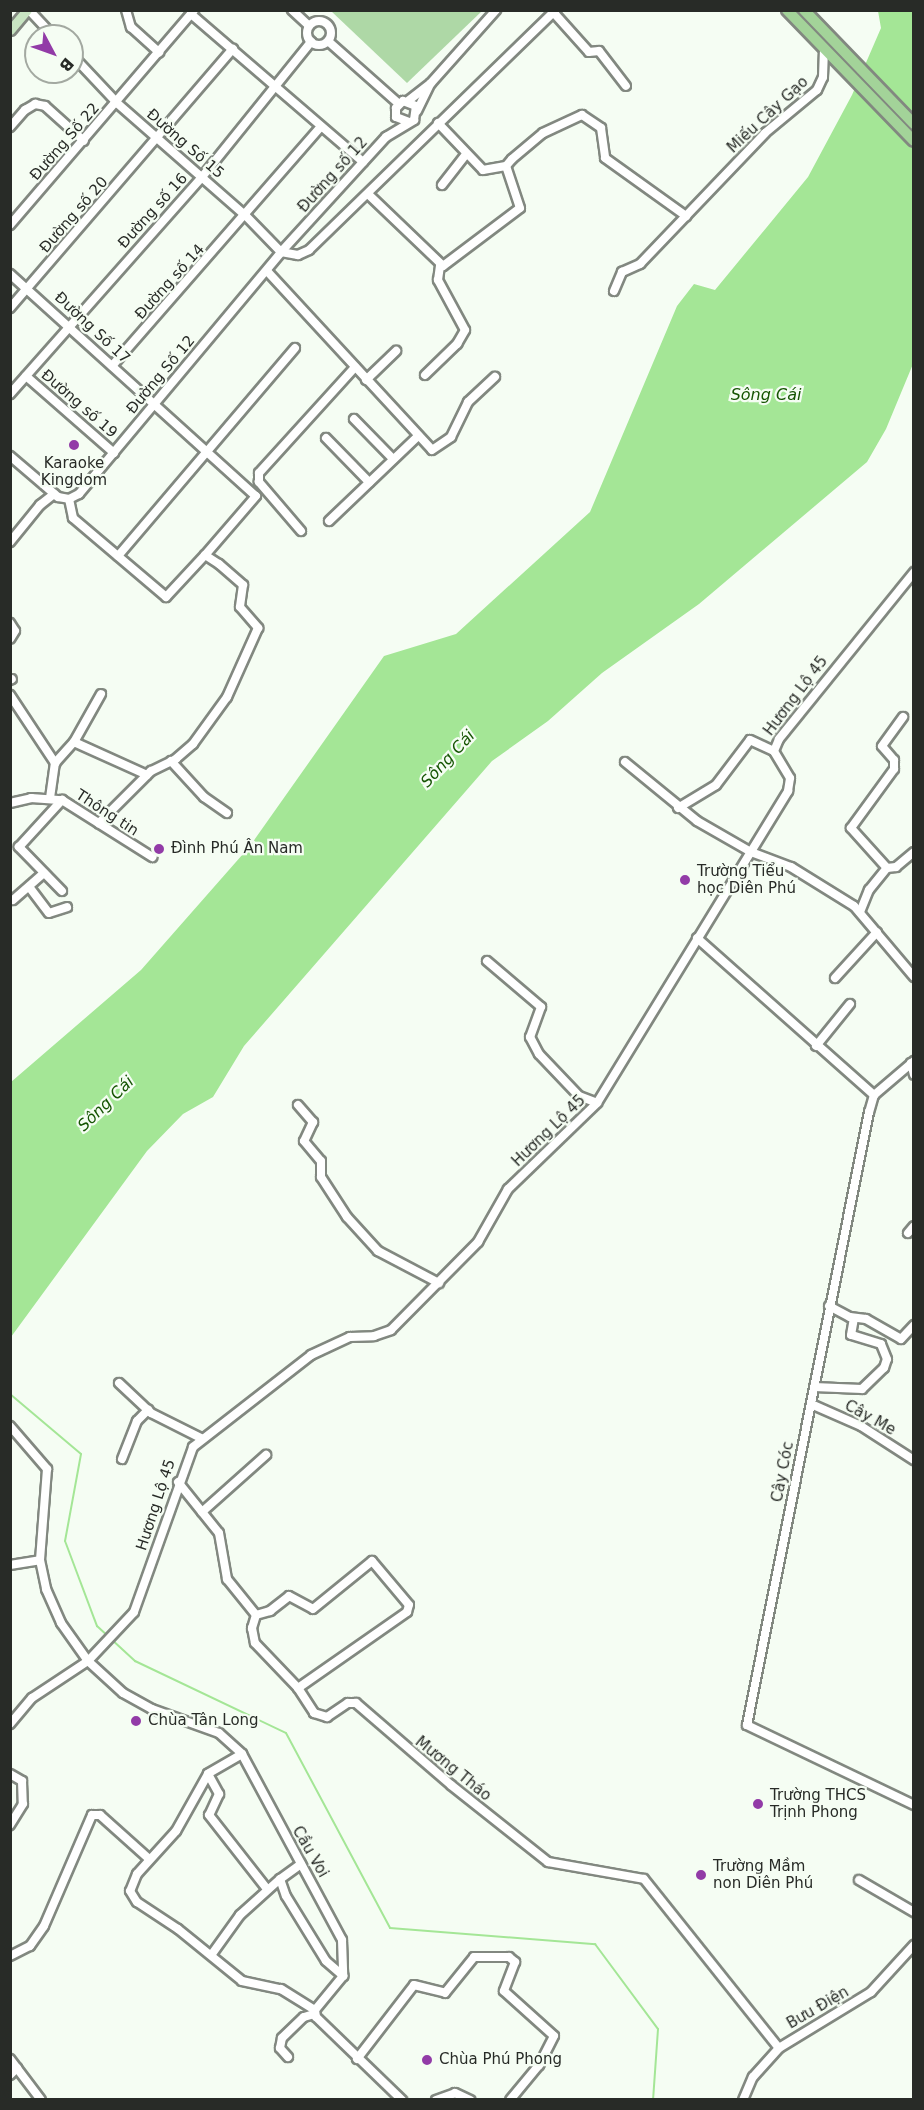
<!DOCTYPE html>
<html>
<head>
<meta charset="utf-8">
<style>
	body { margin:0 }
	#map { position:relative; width:924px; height:2110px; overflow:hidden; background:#f5fdf3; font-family:"DejaVu Sans",sans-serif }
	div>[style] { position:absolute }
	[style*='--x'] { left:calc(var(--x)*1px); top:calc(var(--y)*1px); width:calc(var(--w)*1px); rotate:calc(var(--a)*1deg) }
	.green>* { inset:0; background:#aed8a6 }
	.water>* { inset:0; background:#a4e696 }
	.stream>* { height:2px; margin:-1px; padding:0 1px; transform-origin:1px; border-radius:1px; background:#a4e696 }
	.roads { filter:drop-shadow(2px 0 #828880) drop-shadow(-2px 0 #828880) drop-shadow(0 2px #828880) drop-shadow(0 -2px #828880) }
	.minor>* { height:8px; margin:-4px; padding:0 4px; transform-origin:4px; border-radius:4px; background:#fff }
	.minor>.ring { margin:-4px; padding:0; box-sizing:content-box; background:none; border:8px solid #fff; border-radius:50% }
	.major>* { height:9px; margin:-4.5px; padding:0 4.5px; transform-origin:4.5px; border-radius:4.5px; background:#c8e5c2 }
	.highway>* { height:10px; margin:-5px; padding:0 5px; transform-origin:5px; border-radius:5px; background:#a3d399 }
	.dots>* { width:16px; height:16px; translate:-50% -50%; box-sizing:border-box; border:3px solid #f5fdf3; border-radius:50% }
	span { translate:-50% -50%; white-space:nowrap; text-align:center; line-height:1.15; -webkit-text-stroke:4.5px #f5fdf3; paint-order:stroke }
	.street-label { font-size:15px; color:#282b27 }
	.poi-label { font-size:15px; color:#282b27 }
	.left { translate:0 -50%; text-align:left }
	.water-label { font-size:16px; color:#165503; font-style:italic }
	.frame { position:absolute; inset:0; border:12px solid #282b27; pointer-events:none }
	.north { position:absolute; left:24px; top:24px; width:60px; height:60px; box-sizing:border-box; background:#f5fdf3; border:2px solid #a3a9a1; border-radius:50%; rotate:131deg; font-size:16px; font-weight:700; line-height:24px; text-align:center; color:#282b27 }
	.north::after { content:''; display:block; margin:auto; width:21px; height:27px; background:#923ba7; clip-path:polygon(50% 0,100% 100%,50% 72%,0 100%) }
</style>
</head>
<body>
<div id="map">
	<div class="green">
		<div style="clip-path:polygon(331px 11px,482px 11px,407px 83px)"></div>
	</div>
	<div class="water">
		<div style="clip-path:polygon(878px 11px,913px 11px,913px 364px,886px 429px,867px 462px,699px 604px,602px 673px,548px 721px,492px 761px,244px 1046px,213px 1097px,183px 1114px,147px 1151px,11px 1337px,11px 1082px,141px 970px,250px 846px,384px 656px,456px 634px,590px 512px,677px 306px,694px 284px,715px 290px,808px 177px,852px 95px,881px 28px)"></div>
	</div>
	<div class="stream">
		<div style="--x:10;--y:1394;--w:93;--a:40.2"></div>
		<div style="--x:81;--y:1454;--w:88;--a:100.4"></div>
		<div style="--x:65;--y:1541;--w:91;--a:69.4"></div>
		<div style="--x:97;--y:1626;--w:52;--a:42.6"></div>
		<div style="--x:135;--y:1661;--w:167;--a:25.5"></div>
		<div style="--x:286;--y:1733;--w:221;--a:61.9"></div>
		<div style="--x:390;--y:1928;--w:206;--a:4.5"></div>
		<div style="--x:595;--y:1944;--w:106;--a:53.5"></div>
		<div style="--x:658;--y:2029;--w:71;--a:94"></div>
	</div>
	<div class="roads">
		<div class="minor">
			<div style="--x:29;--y:10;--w:35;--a:47"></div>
			<div style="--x:126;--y:10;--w:18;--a:74"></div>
			<div style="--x:131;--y:27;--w:38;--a:42"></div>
			<div style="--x:292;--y:10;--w:23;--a:43"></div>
			<div style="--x:554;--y:13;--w:52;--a:48.1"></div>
			<div style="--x:589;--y:52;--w:10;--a:-6"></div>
			<div style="--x:599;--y:51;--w:44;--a:52.4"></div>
			<div style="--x:191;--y:14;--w:227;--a:40.7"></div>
			<div class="ring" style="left:307px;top:21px;width:16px;height:16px"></div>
			<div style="--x:328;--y:41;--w:95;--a:41.6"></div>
			<div style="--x:72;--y:55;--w:66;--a:46.8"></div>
			<div style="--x:117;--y:103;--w:171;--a:41.2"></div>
			<div style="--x:246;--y:216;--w:50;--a:45.8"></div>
			<div style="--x:408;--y:101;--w:29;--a:-38"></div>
			<div style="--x:431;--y:83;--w:98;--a:-48.3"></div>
			<div style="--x:417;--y:111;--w:30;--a:-64"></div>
			<div style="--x:438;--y:123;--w:65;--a:46.2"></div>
			<div style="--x:483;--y:170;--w:23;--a:-10"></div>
			<div style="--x:10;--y:127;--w:23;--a:-49"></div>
			<div style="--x:25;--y:110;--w:12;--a:-31"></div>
			<div style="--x:35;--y:104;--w:10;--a:11"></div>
			<div style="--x:45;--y:106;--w:52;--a:41.9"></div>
			<div style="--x:442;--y:185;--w:39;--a:-52"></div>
			<div style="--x:368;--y:194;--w:104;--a:43.8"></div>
			<div style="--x:443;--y:266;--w:96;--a:-37"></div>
			<div style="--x:520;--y:208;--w:44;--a:-108.4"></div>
			<div style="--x:506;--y:166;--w:9;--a:-49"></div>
			<div style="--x:512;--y:159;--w:40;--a:-40"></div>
			<div style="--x:543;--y:133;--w:43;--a:-24.8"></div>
			<div style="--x:582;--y:115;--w:23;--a:34"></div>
			<div style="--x:601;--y:128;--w:30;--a:82"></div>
			<div style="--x:605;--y:158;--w:100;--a:35.6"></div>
			<div style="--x:10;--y:225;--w:283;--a:-49.4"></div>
			<div style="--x:281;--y:252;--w:17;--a:10"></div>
			<div style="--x:298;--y:255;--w:12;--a:-24"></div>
			<div style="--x:309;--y:250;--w:344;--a:-44.2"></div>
			<div style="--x:267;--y:271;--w:243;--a:47.3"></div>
			<div style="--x:432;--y:450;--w:23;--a:-34"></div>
			<div style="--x:451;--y:437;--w:39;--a:-64"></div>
			<div style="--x:468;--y:402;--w:37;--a:-43"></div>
			<div style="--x:10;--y:274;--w:331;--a:42.1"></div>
			<div style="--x:256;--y:496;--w:78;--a:130.8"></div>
			<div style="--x:614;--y:291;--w:21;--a:-67"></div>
			<div style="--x:622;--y:272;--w:20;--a:-24"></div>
			<div style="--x:640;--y:264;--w:181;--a:-46.3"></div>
			<div style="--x:765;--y:133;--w:67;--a:-39.6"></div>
			<div style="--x:817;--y:90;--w:14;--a:-65"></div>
			<div style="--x:823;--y:77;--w:25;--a:-88"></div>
			<div style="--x:10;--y:308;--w:342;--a:-49.3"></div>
			<div style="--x:112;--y:366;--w:318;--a:-48.9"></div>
			<div style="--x:425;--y:375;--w:45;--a:-44.1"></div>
			<div style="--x:457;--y:344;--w:16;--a:-60"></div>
			<div style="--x:465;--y:330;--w:57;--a:-118.4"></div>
			<div style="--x:438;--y:280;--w:14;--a:-82"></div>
			<div style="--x:26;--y:376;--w:117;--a:41.2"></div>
			<div style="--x:366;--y:380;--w:42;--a:-44"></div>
			<div style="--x:10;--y:394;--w:290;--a:-48.5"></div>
			<div style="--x:202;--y:177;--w:174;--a:-51.1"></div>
			<div style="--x:354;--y:419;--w:56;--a:45.7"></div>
			<div style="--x:326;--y:438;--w:62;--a:45.7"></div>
			<div style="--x:10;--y:456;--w:63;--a:40.5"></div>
			<div style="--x:58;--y:497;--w:11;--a:10"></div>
			<div style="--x:69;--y:499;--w:11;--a:-27"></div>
			<div style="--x:79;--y:494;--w:315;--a:-50.1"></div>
			<div style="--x:281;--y:252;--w:156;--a:-47.6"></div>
			<div style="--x:386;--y:137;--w:33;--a:-31"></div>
			<div style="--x:414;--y:120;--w:14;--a:-82"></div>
			<div style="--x:416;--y:106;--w:14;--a:-159"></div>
			<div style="--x:403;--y:101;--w:10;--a:135"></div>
			<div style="--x:396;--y:108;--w:9;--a:90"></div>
			<div style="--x:396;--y:117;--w:14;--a:21"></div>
			<div style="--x:69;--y:499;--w:19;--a:78"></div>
			<div style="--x:73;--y:518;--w:122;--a:40.3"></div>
			<div style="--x:166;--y:597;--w:57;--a:-47.1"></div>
			<div style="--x:205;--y:555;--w:17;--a:33"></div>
			<div style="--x:219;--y:564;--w:32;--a:41"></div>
			<div style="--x:243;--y:585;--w:22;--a:98"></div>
			<div style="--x:240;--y:607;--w:28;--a:49"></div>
			<div style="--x:258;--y:628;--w:76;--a:114.2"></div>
			<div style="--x:227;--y:697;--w:58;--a:125.9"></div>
			<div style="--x:193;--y:744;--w:23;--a:139"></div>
			<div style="--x:176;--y:759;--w:28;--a:154"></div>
			<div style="--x:151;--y:771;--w:74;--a:135"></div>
			<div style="--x:329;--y:521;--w:123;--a:-43.7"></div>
			<div style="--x:301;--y:531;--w:65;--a:-130.6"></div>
			<div style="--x:259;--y:482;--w:9;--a:-90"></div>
			<div style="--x:259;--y:473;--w:143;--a:-47.8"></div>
			<div style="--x:10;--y:542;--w:48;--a:-51"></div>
			<div style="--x:40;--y:505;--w:18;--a:-38"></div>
			<div style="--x:118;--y:556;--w:273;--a:-49.6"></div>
			<div style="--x:10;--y:623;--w:9;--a:58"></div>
			<div style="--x:15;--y:631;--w:9;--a:122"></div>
			<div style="--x:10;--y:680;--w:2;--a:-27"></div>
			<div style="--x:10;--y:695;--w:82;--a:56.5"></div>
			<div style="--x:55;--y:763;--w:28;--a:-48"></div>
			<div style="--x:74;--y:742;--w:55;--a:-60.6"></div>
			<div style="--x:74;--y:742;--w:80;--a:24.3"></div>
			<div style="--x:171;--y:761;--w:49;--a:47.5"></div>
			<div style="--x:204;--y:797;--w:28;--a:35"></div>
			<div style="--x:625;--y:762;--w:93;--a:39.3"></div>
			<div style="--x:697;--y:821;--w:62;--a:29.9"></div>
			<div style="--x:751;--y:852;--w:43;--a:20.6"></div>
			<div style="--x:791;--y:867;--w:74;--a:31.8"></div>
			<div style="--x:854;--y:906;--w:93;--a:49.8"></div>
			<div style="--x:50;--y:798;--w:35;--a:-82"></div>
			<div style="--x:10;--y:803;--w:22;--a:-13"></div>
			<div style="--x:31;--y:798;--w:31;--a:4"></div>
			<div style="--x:62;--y:800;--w:107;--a:32.3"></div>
			<div style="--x:678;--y:808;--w:44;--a:-31.2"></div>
			<div style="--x:716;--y:785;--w:56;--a:-52.9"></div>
			<div style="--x:750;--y:740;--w:26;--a:25"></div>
			<div style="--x:887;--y:868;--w:54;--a:-132"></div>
			<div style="--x:851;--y:828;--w:73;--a:-53.9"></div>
			<div style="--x:894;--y:769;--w:9;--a:-90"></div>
			<div style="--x:894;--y:760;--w:18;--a:-131"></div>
			<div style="--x:882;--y:746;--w:36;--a:-54"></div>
			<div style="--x:30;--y:888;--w:31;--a:53"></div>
			<div style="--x:49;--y:913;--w:19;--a:-18"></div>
			<div style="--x:62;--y:891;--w:62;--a:-134.3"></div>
			<div style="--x:19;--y:847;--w:64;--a:-47.5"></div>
			<div style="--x:13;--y:900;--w:41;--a:-41.1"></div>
			<div style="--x:860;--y:912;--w:24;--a:-68"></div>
			<div style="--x:869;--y:890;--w:28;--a:-51"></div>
			<div style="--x:887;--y:868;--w:9;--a:-6"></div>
			<div style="--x:896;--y:867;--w:23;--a:-40"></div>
			<div style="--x:697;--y:938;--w:237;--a:41.6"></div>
			<div style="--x:487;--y:961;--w:71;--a:40.4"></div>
			<div style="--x:541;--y:1007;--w:32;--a:110"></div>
			<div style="--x:530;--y:1037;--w:19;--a:62"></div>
			<div style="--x:539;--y:1054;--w:58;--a:46.4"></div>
			<div style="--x:579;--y:1096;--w:19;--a:21"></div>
			<div style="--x:835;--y:978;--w:62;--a:-47.6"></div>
			<div style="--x:816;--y:1046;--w:54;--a:-51"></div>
			<div style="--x:914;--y:1061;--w:52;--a:139.6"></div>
			<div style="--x:874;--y:1095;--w:18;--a:106"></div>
			<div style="--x:869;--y:1112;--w:625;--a:101.26"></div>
			<div style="--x:747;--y:1725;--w:185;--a:25.6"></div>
			<div style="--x:911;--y:1063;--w:12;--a:76"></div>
			<div style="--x:298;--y:1105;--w:23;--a:49"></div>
			<div style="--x:313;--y:1122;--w:21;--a:115"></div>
			<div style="--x:304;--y:1141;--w:26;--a:50"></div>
			<div style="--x:321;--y:1161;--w:16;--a:90"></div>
			<div style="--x:321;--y:1177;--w:48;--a:57"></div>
			<div style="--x:347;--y:1217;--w:46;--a:47.6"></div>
			<div style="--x:378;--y:1251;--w:69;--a:27.7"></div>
			<div style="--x:908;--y:1233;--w:9;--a:-49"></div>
			<div style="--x:829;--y:1306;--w:24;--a:28"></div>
			<div style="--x:850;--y:1317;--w:16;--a:7"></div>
			<div style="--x:866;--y:1319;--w:40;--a:29.7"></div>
			<div style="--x:901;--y:1339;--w:19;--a:-47"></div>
			<div style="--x:119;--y:1383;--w:44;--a:43.2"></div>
			<div style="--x:151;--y:1413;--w:56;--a:26.6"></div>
			<div style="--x:814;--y:1387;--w:48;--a:2.4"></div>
			<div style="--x:862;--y:1389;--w:30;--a:-44"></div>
			<div style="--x:884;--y:1368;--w:9;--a:-72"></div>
			<div style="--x:887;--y:1359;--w:16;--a:-112"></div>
			<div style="--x:881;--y:1344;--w:31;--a:-163"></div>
			<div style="--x:851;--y:1335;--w:17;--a:-80"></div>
			<div style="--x:811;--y:1404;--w:55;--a:23.7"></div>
			<div style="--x:861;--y:1426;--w:63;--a:32.7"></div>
			<div style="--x:10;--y:1426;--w:57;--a:49.3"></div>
			<div style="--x:47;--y:1469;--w:91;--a:94.4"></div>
			<div style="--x:40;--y:1560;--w:30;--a:78"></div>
			<div style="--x:46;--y:1589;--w:37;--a:66"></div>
			<div style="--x:61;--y:1623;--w:47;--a:54.6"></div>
			<div style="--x:88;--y:1661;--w:47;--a:42.4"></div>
			<div style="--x:123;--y:1693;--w:33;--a:29"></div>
			<div style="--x:152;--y:1709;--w:71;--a:19.7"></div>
			<div style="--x:219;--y:1733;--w:31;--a:42"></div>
			<div style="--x:242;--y:1754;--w:211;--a:61.7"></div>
			<div style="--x:342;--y:1940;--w:36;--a:88"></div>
			<div style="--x:343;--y:1976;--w:44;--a:129.5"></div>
			<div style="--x:315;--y:2010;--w:7;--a:82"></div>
			<div style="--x:316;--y:2017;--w:120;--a:44"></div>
			<div style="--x:122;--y:1459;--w:41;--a:-68.5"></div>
			<div style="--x:137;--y:1421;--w:16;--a:-45"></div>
			<div style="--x:178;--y:1482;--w:65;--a:51.2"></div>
			<div style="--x:219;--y:1533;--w:47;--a:80.1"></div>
			<div style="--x:227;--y:1579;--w:46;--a:51.1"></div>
			<div style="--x:256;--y:1615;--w:14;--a:107"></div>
			<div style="--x:252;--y:1628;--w:15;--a:79"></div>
			<div style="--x:255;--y:1643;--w:62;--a:46.3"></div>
			<div style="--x:298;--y:1688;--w:30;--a:57"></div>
			<div style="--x:314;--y:1713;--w:14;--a:17"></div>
			<div style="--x:327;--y:1717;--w:25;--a:-34"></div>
			<div style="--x:348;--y:1703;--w:8;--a:0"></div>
			<div style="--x:356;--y:1703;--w:125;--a:40.8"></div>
			<div style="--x:451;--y:1785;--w:124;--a:38.4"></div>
			<div style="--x:548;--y:1862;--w:97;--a:10"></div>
			<div style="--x:644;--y:1879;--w:216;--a:51.4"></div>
			<div style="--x:202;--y:1512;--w:86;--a:-41.7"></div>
			<div style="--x:10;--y:1565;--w:30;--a:-9"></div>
			<div style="--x:256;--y:1615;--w:15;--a:-16"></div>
			<div style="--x:270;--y:1611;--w:24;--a:-38"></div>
			<div style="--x:289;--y:1596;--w:27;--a:28"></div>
			<div style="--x:313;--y:1609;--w:76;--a:-39.1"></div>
			<div style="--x:372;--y:1561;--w:57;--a:49.9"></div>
			<div style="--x:409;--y:1605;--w:7;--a:106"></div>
			<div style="--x:407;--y:1612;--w:133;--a:145.1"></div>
			<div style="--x:10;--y:1724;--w:34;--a:-50"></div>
			<div style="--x:32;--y:1698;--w:67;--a:-33.5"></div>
			<div style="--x:88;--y:1661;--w:67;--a:-46.8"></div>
			<div style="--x:134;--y:1612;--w:175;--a:-70.3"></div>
			<div style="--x:193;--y:1447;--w:150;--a:-37.9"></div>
			<div style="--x:311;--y:1355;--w:43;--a:-24.8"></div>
			<div style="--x:350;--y:1337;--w:24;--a:-2"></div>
			<div style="--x:374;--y:1336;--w:18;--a:-19"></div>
			<div style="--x:391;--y:1330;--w:124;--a:-45.3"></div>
			<div style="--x:478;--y:1242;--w:61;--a:-60.5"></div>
			<div style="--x:508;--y:1189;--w:124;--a:-44"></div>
			<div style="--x:597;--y:1103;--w:366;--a:-58.5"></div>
			<div style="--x:788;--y:791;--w:13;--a:-81"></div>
			<div style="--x:790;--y:778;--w:31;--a:-121"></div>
			<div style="--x:774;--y:751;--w:13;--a:-67"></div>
			<div style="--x:779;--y:739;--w:215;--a:-51"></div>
			<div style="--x:242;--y:1754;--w:39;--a:150"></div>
			<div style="--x:208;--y:1774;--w:65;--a:119.3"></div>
			<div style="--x:176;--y:1831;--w:58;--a:132.2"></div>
			<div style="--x:137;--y:1874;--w:18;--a:112"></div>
			<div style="--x:130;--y:1891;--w:13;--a:58"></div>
			<div style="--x:137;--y:1902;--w:49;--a:33.4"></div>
			<div style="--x:178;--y:1929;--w:82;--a:39.1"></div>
			<div style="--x:242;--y:1981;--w:40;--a:12"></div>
			<div style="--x:281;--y:1989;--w:40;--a:32"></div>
			<div style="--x:10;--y:1774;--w:14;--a:30"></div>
			<div style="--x:22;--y:1781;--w:23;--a:88"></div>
			<div style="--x:23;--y:1804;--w:25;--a:122"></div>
			<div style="--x:208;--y:1774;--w:23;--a:61"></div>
			<div style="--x:219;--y:1794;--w:23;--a:115"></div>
			<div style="--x:209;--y:1815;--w:94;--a:51.9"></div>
			<div style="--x:301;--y:1864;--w:26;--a:144"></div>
			<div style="--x:280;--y:1879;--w:18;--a:71"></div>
			<div style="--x:286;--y:1896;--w:76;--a:58.4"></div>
			<div style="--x:326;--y:1961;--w:23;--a:41"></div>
			<div style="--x:859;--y:1880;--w:64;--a:30.2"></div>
			<div style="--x:212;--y:1954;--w:48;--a:-54.3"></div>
			<div style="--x:240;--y:1915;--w:54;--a:-42"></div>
			<div style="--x:10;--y:1956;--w:22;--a:-27"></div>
			<div style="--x:30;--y:1946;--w:24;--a:-55"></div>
			<div style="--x:44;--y:1926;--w:121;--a:-66.6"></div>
			<div style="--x:92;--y:1815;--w:8;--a:0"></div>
			<div style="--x:100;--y:1815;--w:66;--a:41.9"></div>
			<div style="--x:288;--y:2057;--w:12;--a:-132"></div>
			<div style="--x:280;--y:2048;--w:10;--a:-79"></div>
			<div style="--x:282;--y:2038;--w:30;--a:-44"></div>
			<div style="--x:304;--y:2017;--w:10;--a:-17"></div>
			<div style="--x:10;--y:2059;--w:51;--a:52.9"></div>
			<div style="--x:357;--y:2059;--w:93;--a:-52.4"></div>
			<div style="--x:414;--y:1985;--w:32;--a:14"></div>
			<div style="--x:445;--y:1993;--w:46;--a:-51.1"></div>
			<div style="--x:474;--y:1957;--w:35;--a:0"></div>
			<div style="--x:509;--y:1957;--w:8;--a:40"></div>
			<div style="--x:515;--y:1962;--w:31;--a:111"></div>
			<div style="--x:504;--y:1991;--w:67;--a:42"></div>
			<div style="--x:554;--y:2036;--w:33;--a:117"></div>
			<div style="--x:539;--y:2065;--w:45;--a:129.6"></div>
			<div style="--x:10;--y:2075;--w:10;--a:-45"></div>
			<div style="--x:436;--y:2100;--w:20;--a:-20"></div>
			<div style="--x:455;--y:2093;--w:17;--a:25"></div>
			<div style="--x:743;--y:2100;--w:25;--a:-67"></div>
			<div style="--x:753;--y:2077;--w:39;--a:-48"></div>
			<div style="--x:779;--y:2048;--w:108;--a:-31.3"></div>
			<div style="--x:871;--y:1992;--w:64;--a:-47.5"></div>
		</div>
		<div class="major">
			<div style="--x:10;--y:30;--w:26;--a:-50"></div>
		</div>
		<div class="highway">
			<div style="--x:787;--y:10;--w:182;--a:45.9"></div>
			<div style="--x:804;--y:10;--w:158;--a:46"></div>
		</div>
	</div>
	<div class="dots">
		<div style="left:74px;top:445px;background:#923ba7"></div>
		<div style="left:159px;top:849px;background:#923ba7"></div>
		<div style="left:685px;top:880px;background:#923ba7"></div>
		<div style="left:136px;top:1721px;background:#923ba7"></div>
		<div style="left:758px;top:1804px;background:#923ba7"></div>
		<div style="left:701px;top:1875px;background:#923ba7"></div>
		<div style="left:427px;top:2060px;background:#923ba7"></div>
	</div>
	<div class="street-label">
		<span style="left:768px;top:115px;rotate:-43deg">Miếu Cây Gạo</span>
		<span style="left:65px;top:142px;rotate:-49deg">Đường Số 22</span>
		<span style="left:185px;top:144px;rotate:41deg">Đường Số 15</span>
		<span style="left:333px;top:175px;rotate:-48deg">Đường số 12</span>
		<span style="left:153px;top:211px;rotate:-48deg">Đường số 16</span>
		<span style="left:74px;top:215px;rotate:-49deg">Đường số 20</span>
		<span style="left:170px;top:282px;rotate:-48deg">Đường số 14</span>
		<span style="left:92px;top:328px;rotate:43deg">Đường Số 17</span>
		<span style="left:161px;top:375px;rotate:-50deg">Đường Số 12</span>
		<span style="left:79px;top:404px;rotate:41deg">Đường số 19</span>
		<span style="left:796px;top:696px;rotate:-53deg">Hương Lộ 45</span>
		<span style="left:107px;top:813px;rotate:33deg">Thông tin</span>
		<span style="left:549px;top:1131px;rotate:-44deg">Hương Lộ 45</span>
		<span style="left:870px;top:1418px;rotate:29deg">Cây Me</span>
		<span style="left:783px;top:1472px;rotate:-79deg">Cây Cóc</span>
		<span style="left:156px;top:1505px;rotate:-72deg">Hương Lộ 45</span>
		<span style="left:453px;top:1769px;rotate:39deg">Mương Tháo</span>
		<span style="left:310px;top:1852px;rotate:60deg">Cầu Voi</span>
		<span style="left:818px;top:2008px;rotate:-30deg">Bưu Điện</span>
	</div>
	<div class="poi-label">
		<span style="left:74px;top:472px">Karaoke<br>Kingdom</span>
		<span class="left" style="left:171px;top:849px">Đình Phú Ân Nam</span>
		<span class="left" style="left:697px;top:880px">Trường Tiểu<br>học Diên Phú</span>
		<span class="left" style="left:148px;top:1721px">Chùa Tân Long</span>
		<span class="left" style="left:770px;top:1804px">Trường THCS<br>Trịnh Phong</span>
		<span class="left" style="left:713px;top:1875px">Trường Mầm<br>non Diên Phú</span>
		<span class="left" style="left:439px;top:2060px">Chùa Phú Phong</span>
	</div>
	<div class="water-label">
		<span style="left:766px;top:395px">Sông Cái</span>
		<span style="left:448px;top:759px;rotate:-47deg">Sông Cái</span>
		<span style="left:106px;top:1104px;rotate:-44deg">Sông Cái</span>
	</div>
	<div class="frame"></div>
	<div class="north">B</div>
</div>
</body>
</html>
